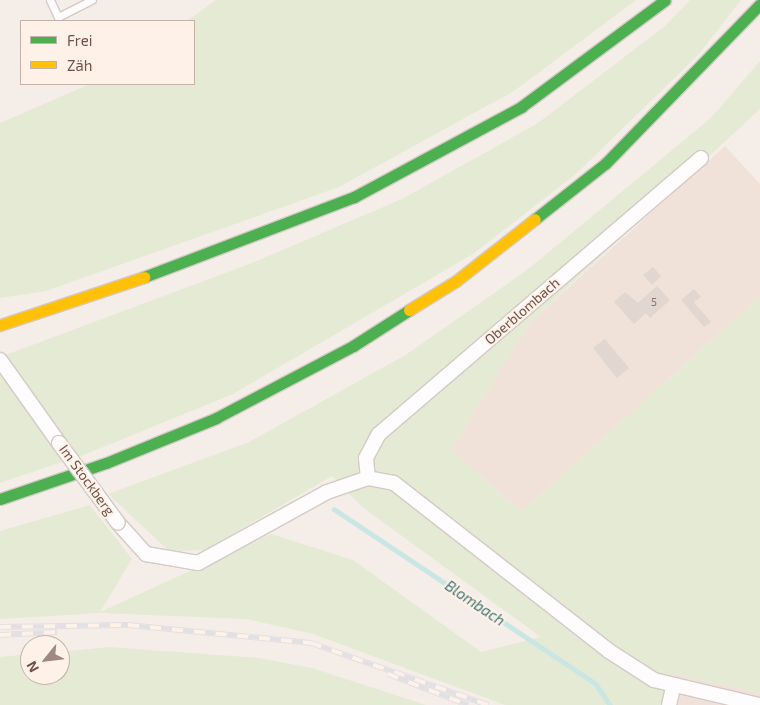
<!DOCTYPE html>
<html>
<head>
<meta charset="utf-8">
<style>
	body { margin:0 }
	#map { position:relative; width:760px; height:705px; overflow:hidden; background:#f5eee8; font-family:"Exo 2",sans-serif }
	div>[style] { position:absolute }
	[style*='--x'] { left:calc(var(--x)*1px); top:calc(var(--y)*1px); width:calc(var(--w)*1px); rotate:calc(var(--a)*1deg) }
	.residential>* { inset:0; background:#f0e2d8 }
	.green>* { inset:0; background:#e4ead3 }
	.stream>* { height:4.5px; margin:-2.25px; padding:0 2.25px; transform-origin:2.25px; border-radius:2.25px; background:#cae6e4 }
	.building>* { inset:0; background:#e1d6d0 }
	.roads { filter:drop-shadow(1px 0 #d4cac6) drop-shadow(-1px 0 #d4cac6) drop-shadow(0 1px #d4cac6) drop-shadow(0 -1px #d4cac6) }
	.lane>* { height:7px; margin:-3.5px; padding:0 3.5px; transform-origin:3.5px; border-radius:3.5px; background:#fefcfc }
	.street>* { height:14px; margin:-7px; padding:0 7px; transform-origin:7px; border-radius:7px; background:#fefcfc }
	.fast>* { height:11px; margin:-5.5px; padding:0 5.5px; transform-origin:5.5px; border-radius:5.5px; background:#4caf50 }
	.slow>* { height:11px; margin:-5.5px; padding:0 5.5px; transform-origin:5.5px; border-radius:5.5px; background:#ffc107 }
	.rail>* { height:5.5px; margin-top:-2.75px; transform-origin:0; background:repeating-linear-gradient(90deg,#fef2e8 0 11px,#e3e0e4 0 22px); box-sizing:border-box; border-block:1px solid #e3e0e4 }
	.bridges { filter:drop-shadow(1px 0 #d4cac6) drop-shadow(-1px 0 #d4cac6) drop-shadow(0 1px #d4cac6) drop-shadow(0 -1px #d4cac6) }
	.street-bridge>* { height:14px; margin:-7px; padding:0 7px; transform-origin:7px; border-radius:7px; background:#fefcfc }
	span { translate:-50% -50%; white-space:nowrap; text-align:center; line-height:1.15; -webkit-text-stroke:4px #fef2e8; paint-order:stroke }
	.number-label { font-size:11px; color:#8f756e }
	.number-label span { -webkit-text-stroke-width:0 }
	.street-label { font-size:14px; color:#71524a }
	.water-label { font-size:15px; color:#3f7676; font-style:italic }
	.legend { position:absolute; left:20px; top:20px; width:175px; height:65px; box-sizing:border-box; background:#fef2e8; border:1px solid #c6b2a9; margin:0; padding:6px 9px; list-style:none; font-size:15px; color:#71524a }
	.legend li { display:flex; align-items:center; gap:10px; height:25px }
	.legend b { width:25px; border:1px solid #c6b2a9 }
	.north { position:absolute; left:20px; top:635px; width:50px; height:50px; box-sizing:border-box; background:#fef2e8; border:1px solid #c6b2a9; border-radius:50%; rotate:241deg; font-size:14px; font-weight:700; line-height:20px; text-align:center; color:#71524a }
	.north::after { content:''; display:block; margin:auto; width:18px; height:22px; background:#9f8981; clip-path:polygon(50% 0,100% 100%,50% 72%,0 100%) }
</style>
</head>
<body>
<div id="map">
	<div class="residential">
		<div style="clip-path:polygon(725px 146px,760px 184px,760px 296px,521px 512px,451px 449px,529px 323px)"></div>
		<div style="clip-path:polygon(675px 674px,760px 693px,760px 705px,663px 705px)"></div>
	</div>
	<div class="green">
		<div style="clip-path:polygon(216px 0,636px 0,514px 91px,339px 187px,46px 291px,0 298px,0 123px,90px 84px,194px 84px,194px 21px,187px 21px)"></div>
		<div style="clip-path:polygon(690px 0,741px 0,698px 55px,577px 173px,473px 254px,233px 394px,86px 454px,0 483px,0 357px,252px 263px,402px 199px,538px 123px,665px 26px)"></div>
		<div style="clip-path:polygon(760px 61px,760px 109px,529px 323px,451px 449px,521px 512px,760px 296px,760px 693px,675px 674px,663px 705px,505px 705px,313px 634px,246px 619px,100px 613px,0 619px,0 531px,90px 505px,132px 559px,100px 612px,271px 534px,353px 560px,481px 652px,541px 637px,362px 507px,332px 476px,205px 550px,169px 551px,108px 494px,249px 442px,407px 354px,527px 270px,711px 118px)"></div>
		<div style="clip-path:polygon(109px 647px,259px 658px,312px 668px,426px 705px,0 705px,0 657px,30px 654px,30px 675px,60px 675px,60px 652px)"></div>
	</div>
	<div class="stream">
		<div style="--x:334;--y:509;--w:315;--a:33.7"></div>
		<div style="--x:596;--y:684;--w:25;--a:56"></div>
	</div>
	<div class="building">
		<div style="clip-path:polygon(653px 267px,661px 276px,652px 285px,643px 275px)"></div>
		<div style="clip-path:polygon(657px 286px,670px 300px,650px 318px,646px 313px,634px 324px,614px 302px,625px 292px,638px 303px)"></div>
		<div style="clip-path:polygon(694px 289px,701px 297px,694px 302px,711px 322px,704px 327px,681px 300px)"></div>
		<div style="clip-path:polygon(605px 339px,629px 368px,617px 378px,593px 348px)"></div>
	</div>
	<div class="roads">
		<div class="lane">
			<div style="--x:50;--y:0;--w:19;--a:65"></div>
			<div style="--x:58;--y:17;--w:38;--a:-27"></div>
		</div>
		<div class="street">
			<div style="--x:0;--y:360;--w:102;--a:54.6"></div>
			<div style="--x:368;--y:478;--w:20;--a:-96"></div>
			<div style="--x:366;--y:458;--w:27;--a:-62"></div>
			<div style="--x:379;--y:434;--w:424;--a:-40.6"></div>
			<div style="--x:118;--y:523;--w:42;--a:47.9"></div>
			<div style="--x:146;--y:554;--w:53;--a:9.8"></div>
			<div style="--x:198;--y:563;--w:147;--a:-28.8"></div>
			<div style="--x:327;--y:492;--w:43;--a:-18.9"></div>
			<div style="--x:368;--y:478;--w:26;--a:11"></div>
			<div style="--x:394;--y:483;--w:273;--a:38"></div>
			<div style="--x:609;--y:651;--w:54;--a:32.8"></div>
			<div style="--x:654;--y:680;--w:108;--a:13.4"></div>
			<div style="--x:669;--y:705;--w:17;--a:-77"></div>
		</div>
		<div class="fast">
			<div style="--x:535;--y:219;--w:90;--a:-38.3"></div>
			<div style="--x:606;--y:163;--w:221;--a:-45.9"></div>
			<div style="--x:144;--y:277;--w:225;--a:-20.9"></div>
			<div style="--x:354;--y:197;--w:190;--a:-28.3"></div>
			<div style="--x:521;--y:107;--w:179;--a:-36.6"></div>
			<div style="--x:0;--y:499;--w:112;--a:-18.8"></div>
			<div style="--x:106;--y:463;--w:119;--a:-22.2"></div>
			<div style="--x:216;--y:418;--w:155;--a:-27.7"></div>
			<div style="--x:353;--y:346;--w:67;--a:-32.7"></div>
		</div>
		<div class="slow">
			<div style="--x:409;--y:310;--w:55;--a:-31.7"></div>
			<div style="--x:456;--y:281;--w:100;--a:-38.1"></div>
			<div style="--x:0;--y:325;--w:152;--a:-18.4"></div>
		</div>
	</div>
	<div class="rail">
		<div style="--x:0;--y:627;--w:128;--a:-0.9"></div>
		<div style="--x:128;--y:625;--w:184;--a:5.6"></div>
		<div style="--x:311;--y:643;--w:188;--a:19.3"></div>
		<div style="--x:0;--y:635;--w:57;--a:-3"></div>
		<div style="--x:388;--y:674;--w:86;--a:21.2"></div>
	</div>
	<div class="bridges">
		<div class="street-bridge">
			<div style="--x:59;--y:443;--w:99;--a:53.6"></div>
		</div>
	</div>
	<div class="number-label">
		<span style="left:654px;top:302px">5</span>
	</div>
	<div class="street-label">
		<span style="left:522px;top:311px;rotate:-41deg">Oberblombach</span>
		<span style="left:87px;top:480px;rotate:54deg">Im Stockberg</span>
	</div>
	<div class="water-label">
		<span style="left:475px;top:603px;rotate:34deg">Blombach</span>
	</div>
	<ul class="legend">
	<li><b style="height:6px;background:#4caf50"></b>Frei</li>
	<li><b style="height:6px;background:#ffc107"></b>Zäh</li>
	</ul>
	<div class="north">N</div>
</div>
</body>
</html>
